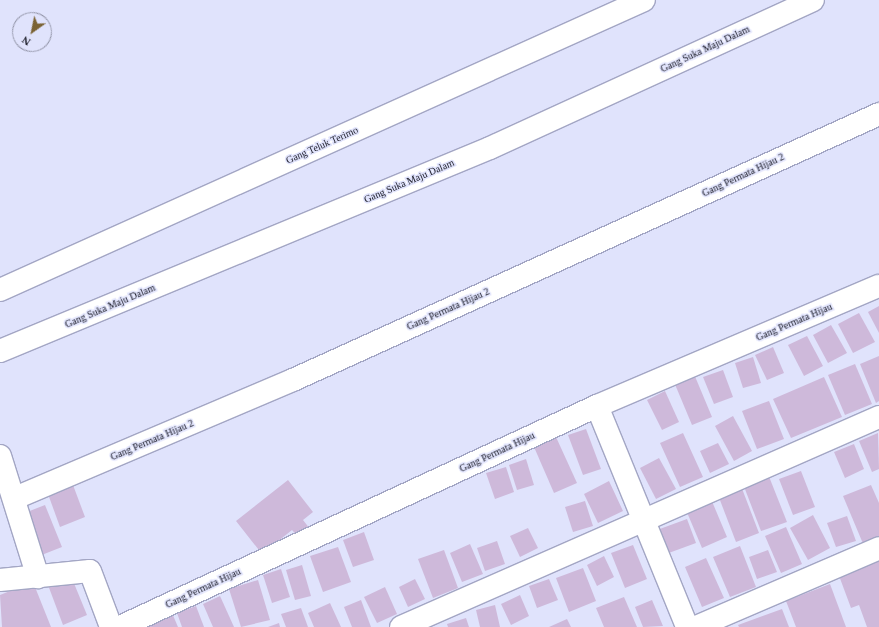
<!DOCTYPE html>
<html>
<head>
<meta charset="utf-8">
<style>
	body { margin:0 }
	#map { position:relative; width:879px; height:627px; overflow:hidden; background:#e0e3fc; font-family:"Times New Roman",serif }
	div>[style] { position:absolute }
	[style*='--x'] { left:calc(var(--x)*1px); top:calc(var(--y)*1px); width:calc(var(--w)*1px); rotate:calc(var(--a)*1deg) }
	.building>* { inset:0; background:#ceb9da }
	.roads { filter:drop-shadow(1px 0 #a3a6c4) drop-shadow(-1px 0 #a3a6c4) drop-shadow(0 1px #a3a6c4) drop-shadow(0 -1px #a3a6c4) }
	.minor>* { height:22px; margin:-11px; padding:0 11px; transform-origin:11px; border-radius:11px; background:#fff }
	span { translate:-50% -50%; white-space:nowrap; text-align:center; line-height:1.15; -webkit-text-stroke:3px #e0e3fc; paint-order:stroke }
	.street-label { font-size:10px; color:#1a1b26 }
	.north { position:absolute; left:12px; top:12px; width:40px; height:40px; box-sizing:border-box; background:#e0e3fc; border:1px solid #9193a6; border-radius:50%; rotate:213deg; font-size:11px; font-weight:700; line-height:16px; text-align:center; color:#1a1b26 }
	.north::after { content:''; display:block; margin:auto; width:14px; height:18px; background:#7b6334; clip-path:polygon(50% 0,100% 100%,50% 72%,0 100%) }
</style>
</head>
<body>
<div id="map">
	<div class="building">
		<div style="clip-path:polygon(879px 306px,879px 333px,868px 312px)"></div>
		<div style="clip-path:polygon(859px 313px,875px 342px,853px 353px,838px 324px)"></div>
		<div style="clip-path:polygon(831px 325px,847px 353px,828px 363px,813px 335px)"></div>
		<div style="clip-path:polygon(807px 336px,823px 366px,804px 376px,788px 345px)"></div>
		<div style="clip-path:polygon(773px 347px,784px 373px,767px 380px,755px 355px)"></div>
		<div style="clip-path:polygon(879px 356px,879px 401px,876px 403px,860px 364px)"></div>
		<div style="clip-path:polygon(753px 357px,761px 383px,743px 388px,735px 363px)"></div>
		<div style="clip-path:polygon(855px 364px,872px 404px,845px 415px,828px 375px)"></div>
		<div style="clip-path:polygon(723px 370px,733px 397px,714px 404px,703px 377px)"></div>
		<div style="clip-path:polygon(694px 374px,712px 417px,692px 425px,674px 382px)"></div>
		<div style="clip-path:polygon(824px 377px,842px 417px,791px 438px,773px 399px)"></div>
		<div style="clip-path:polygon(665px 391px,679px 422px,662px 430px,647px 400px)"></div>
		<div style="clip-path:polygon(769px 401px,784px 439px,757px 449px,742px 411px)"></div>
		<div style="clip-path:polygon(733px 416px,752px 451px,734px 461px,715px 426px)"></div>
		<div style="clip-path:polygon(586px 429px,601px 469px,583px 475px,568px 435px)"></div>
		<div style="clip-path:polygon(683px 433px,703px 477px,680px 487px,660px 443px)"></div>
		<div style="clip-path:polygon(878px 433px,879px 469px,872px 472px,859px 441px)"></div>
		<div style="clip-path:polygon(556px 437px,577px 483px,554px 493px,534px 447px)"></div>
		<div style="clip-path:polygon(718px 443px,729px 464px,710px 473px,700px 451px)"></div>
		<div style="clip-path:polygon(854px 444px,864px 469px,845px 478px,834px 452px)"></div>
		<div style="clip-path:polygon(659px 458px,676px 489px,656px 499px,640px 468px)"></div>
		<div style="clip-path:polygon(526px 459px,534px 485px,517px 490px,509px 465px)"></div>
		<div style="clip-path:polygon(506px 467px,514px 492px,495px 499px,486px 473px)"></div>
		<div style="clip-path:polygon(801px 471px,815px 507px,793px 515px,779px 479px)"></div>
		<div style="clip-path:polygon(768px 474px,787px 522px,761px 531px,743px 484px)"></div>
		<div style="clip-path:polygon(288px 480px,313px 512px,303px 520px,310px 529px,299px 538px,292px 530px,262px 554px,236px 521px)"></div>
		<div style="clip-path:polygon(609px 481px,623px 511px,598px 523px,584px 494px)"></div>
		<div style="clip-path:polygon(73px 485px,85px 517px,60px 527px,48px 494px)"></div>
		<div style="clip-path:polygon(871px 485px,879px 503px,879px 540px,864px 546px,843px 496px)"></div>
		<div style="clip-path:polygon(741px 486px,759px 533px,736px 542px,718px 495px)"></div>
		<div style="clip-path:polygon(711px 499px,727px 537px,702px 548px,686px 510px)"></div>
		<div style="clip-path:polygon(585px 501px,593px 526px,573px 532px,565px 507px)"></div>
		<div style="clip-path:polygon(45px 505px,62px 547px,39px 556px,22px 514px)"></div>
		<div style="clip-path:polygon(813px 515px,830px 548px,808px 560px,790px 528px)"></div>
		<div style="clip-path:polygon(847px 516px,856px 541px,836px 547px,827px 523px)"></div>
		<div style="clip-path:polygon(687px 519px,696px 543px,666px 554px,657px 530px)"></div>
		<div style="clip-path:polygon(786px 527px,802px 564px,781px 573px,765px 536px)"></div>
		<div style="clip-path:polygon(528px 528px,538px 548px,520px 557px,510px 536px)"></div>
		<div style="clip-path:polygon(364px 532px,374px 560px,353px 567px,343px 540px)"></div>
		<div style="clip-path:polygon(497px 541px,505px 564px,485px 571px,477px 548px)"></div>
		<div style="clip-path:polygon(470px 544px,483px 574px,462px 582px,450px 553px)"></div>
		<div style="clip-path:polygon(633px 545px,647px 579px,625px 588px,611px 553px)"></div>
		<div style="clip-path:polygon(740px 546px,756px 587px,730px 597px,713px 557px)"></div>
		<div style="clip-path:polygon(338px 547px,351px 582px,323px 592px,310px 556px)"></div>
		<div style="clip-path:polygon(444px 550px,458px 588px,433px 598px,418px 559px)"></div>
		<div style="clip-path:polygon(768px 550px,777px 572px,757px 579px,749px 557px)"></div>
		<div style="clip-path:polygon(604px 556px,614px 577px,597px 586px,587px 565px)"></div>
		<div style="clip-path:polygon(706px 558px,724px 598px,702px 607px,685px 567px)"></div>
		<div style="clip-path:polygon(879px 558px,879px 627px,867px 627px,859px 605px,851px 608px,838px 573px)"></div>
		<div style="clip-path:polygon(302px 565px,311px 596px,295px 600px,286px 570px)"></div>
		<div style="clip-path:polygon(583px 568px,596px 601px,569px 612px,556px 578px)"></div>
		<div style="clip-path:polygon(281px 569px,290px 597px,272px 603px,263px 575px)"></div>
		<div style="clip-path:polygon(71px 576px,87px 615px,63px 625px,48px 585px)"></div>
		<div style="clip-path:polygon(415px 579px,425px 599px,408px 607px,399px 587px)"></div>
		<div style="clip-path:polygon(549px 579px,558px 600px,537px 608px,529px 586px)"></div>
		<div style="clip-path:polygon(258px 580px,270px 620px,241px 627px,229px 589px)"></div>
		<div style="clip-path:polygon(33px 582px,51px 627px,2px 627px,0 595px)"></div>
		<div style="clip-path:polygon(830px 584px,846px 627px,796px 627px,786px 601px)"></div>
		<div style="clip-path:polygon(385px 587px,397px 614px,377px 623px,364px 597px)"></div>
		<div style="clip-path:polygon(520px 595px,529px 616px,511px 625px,501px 604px)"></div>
		<div style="clip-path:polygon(220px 596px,234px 627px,213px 627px,203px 604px)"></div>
		<div style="clip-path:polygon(624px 597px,637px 627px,604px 627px,596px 608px)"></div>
		<div style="clip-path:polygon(361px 600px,371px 627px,352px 627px,344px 607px)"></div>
		<div style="clip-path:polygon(652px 600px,663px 626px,643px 627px,635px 607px)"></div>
		<div style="clip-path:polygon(330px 603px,341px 627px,314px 627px,308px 613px)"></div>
		<div style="clip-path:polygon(495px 605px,500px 627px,480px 627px,476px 610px)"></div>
		<div style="clip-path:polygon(196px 606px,204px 627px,182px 627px,177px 613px)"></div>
		<div style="clip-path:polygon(301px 608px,308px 627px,286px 627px,281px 614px)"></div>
		<div style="clip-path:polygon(782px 609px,789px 627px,739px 627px,738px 625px)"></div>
		<div style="clip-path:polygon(172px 613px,178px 627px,150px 627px,149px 622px)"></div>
		<div style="clip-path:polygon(466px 618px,469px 627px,448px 627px,447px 624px)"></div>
		<div style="clip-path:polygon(567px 619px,571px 627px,549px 627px)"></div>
		<div style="clip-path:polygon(279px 623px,280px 627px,268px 627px)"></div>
	</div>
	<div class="roads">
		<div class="minor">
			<div style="--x:0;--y:290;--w:706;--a:-24.24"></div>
			<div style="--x:0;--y:351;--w:530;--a:-22.5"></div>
			<div style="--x:490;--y:148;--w:355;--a:-24.6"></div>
			<div style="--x:597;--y:406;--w:239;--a:67.8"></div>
			<div style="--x:0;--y:456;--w:127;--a:72.6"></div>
			<div style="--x:15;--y:498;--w:302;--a:-23"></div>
			<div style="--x:293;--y:380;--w:644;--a:-24.41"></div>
			<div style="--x:0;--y:580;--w:90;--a:-5.7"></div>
			<div style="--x:90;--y:571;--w:60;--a:69.4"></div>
			<div style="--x:120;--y:627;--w:526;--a:-24.86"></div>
			<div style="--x:597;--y:406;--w:306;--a:-23.1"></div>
			<div style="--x:401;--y:627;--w:522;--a:-23.72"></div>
			<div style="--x:696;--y:627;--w:199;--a:-23.3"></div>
		</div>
	</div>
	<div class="street-label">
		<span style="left:705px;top:49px;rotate:-25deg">Gang Suka Maju Dalam</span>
		<span style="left:322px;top:145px;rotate:-24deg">Gang Teluk Terimo</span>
		<span style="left:743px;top:175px;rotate:-25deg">Gang Permata Hijau 2</span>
		<span style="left:409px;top:181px;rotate:-23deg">Gang Suka Maju Dalam</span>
		<span style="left:110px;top:306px;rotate:-23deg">Gang Suka Maju Dalam</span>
		<span style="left:448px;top:309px;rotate:-24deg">Gang Permata Hijau 2</span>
		<span style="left:794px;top:322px;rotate:-23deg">Gang Permata Hijau</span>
		<span style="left:152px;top:440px;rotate:-23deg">Gang Permata Hijau 2</span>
		<span style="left:497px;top:452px;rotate:-25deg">Gang Permata Hijau</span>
		<span style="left:203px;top:588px;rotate:-25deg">Gang Permata Hijau</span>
	</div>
	<div class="north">N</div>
</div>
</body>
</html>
